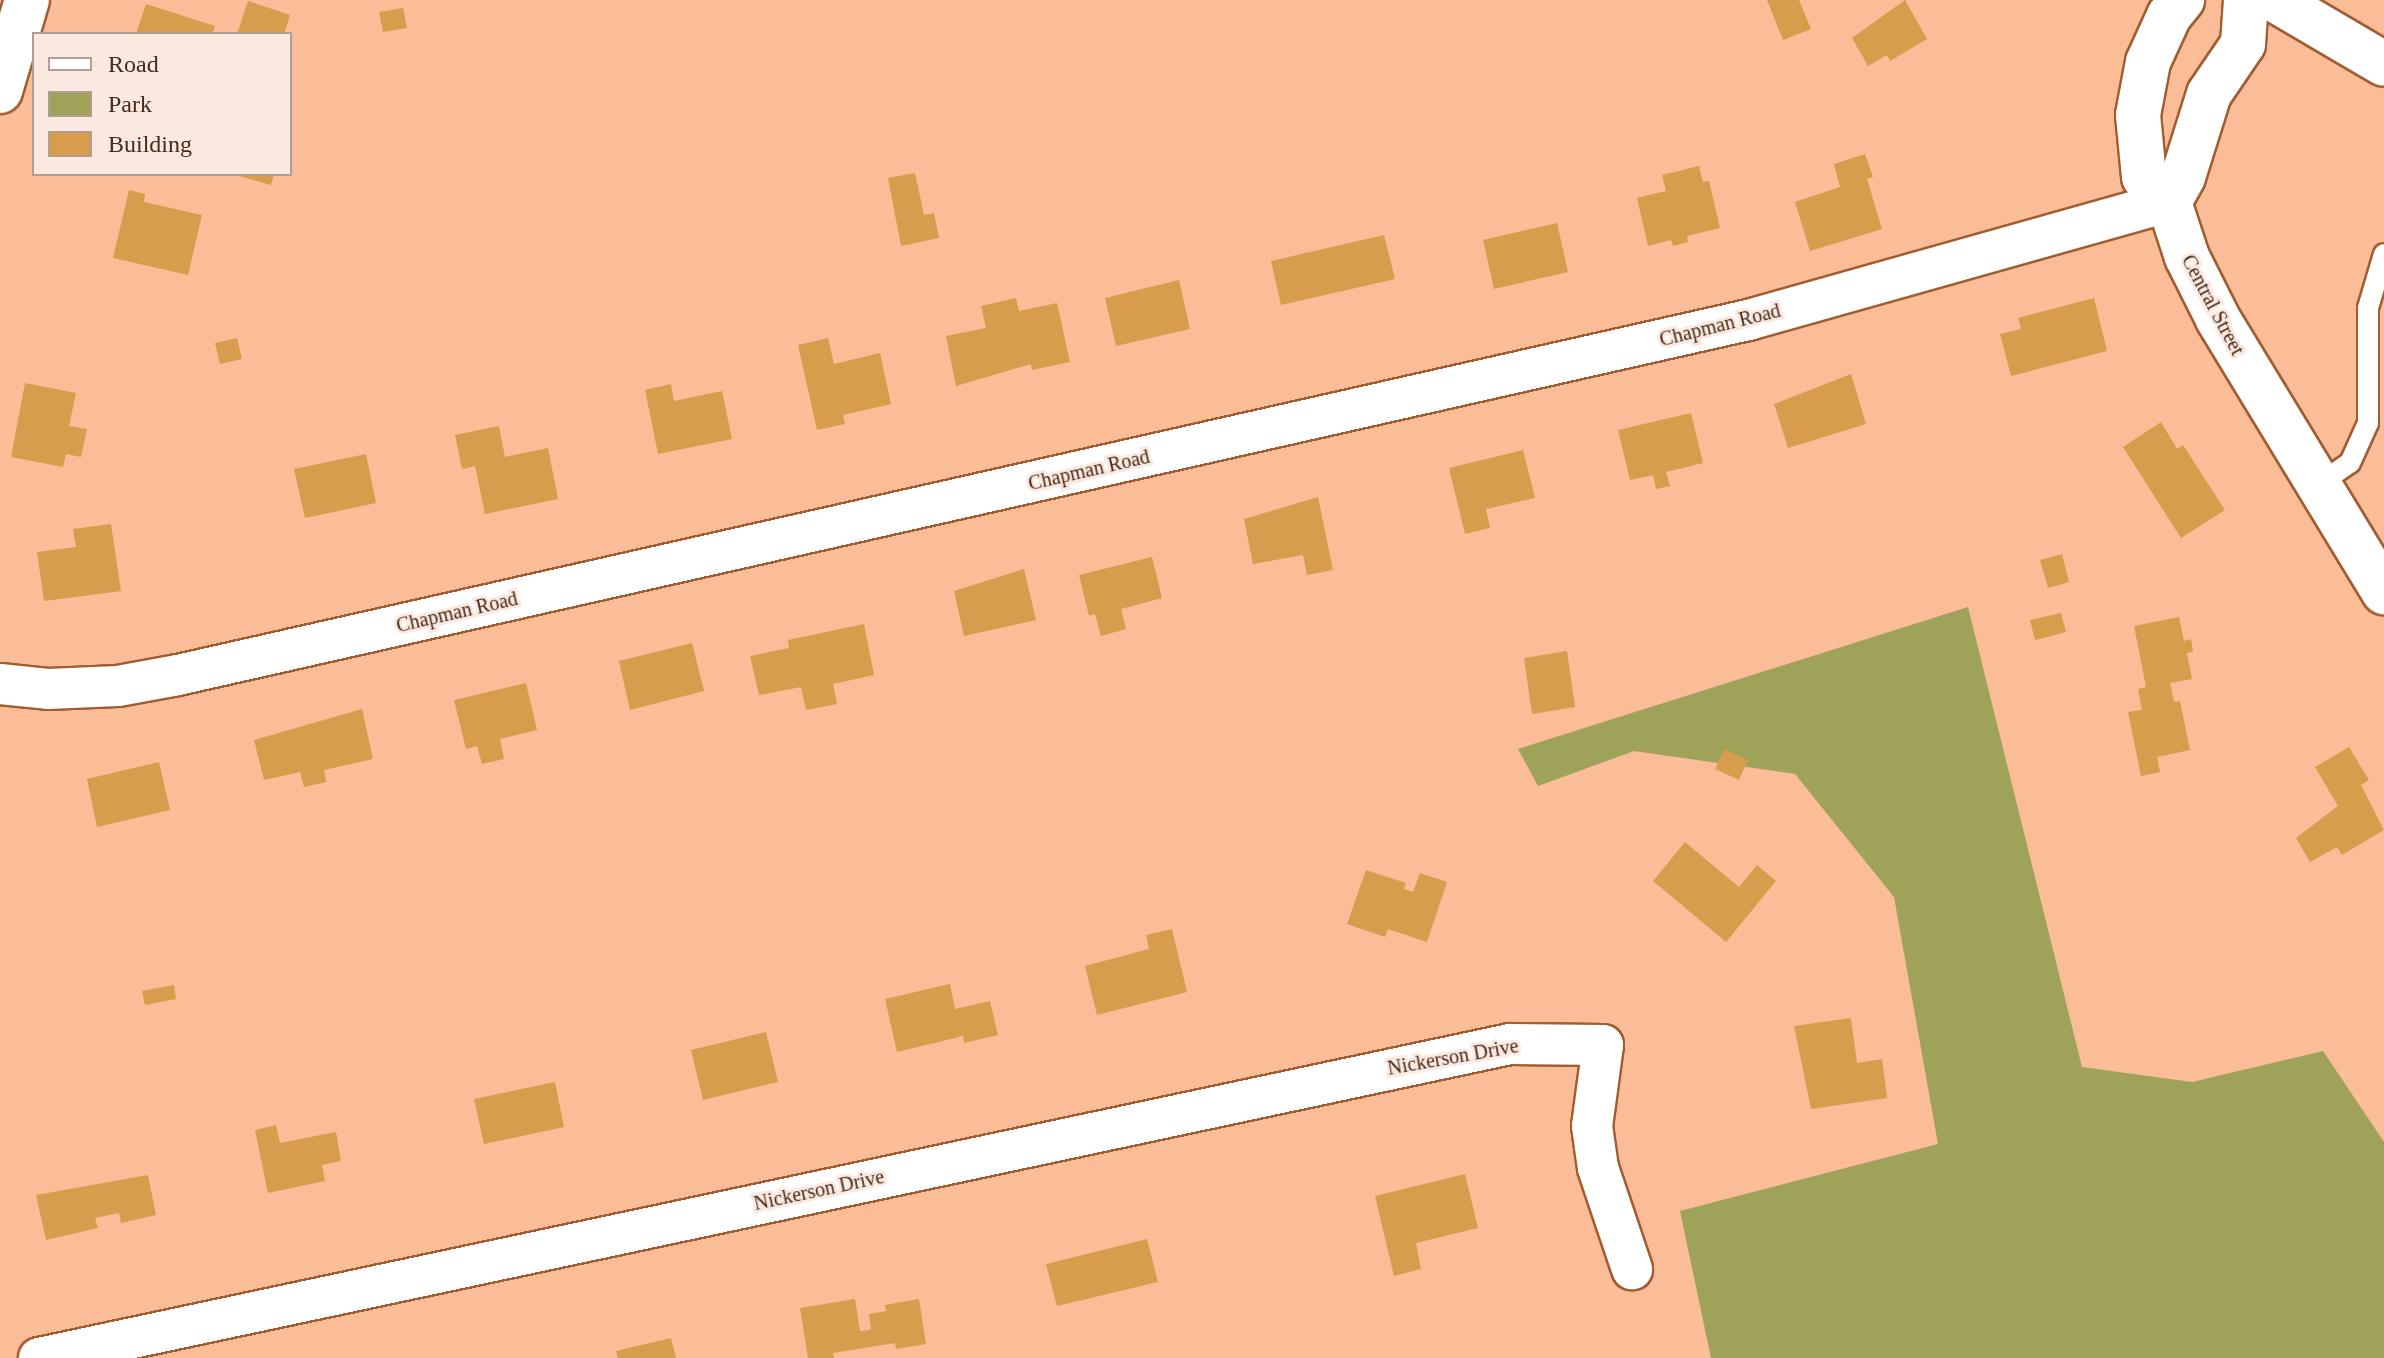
<!DOCTYPE html>
<html>
<head>
<meta charset="utf-8">
<style>
	body { margin:0 }
	#map { position:relative; width:2384px; height:1358px; overflow:hidden; background:#fabd98; font-family:"Times New Roman",serif }
	div>[style] { position:absolute }
	[style*='--x'] { left:calc(var(--x)*1px); top:calc(var(--y)*1px); width:calc(var(--w)*1px); rotate:calc(var(--a)*1deg) }
	.green>* { inset:0; background:#9ea359 }
	.building>* { inset:0; background:#d79c4c }
	.roads { filter:drop-shadow(2px 0 #a15d30) drop-shadow(-2px 0 #a15d30) drop-shadow(0 2px #a15d30) drop-shadow(0 -2px #a15d30) }
	.service>* { height:20px; margin:-10px; padding:0 10px; transform-origin:10px; border-radius:10px; background:#fff }
	.minor>* { height:40px; margin:-20px; padding:0 20px; transform-origin:20px; border-radius:20px; background:#fff }
	.tertiary>* { height:44px; margin:-22px; padding:0 22px; transform-origin:22px; border-radius:22px; background:#fff }
	.secondary>* { height:44px; margin:-22px; padding:0 22px; transform-origin:22px; border-radius:22px; background:#fff }
	span { translate:-50% -50%; white-space:nowrap; text-align:center; line-height:1.15; -webkit-text-stroke:6px #fae9e0; paint-order:stroke }
	.street-label { font-size:20px; color:#472a17 }
	.legend { position:absolute; left:32px; top:32px; width:260px; height:144px; box-sizing:border-box; background:#fae9e0; border:2px solid #b29d90; margin:0; padding:10px 14px; list-style:none; font-size:24px; color:#472a17 }
	.legend li { display:flex; align-items:center; gap:16px; height:40px }
	.legend b { width:40px; border:2px solid #b29d90 }
</style>
</head>
<body>
<div id="map">
	<div class="green">
		<div style="clip-path:polygon(1968px 607px,2082px 1067px,2192px 1082px,2323px 1051px,2384px 1142px,2384px 1358px,1711px 1358px,1680px 1211px,1938px 1144px,1894px 897px,1795px 774px,1634px 751px,1538px 786px,1518px 749px)"></div>
	</div>
	<div class="building">
		<div style="clip-path:polygon(1767px 0,1799px 0,1811px 29px,1783px 40px)"></div>
		<div style="clip-path:polygon(1905px 0,1927px 39px,1890px 61px,1887px 55px,1868px 66px,1852px 38px)"></div>
		<div style="clip-path:polygon(248px 1px,290px 15px,284px 34px,237px 34px)"></div>
		<div style="clip-path:polygon(146px 4px,215px 26px,212px 34px,136px 34px)"></div>
		<div style="clip-path:polygon(403px 8px,407px 28px,383px 32px,379px 12px)"></div>
		<div style="clip-path:polygon(1865px 154px,1873px 177px,1867px 179px,1882px 229px,1810px 251px,1795px 202px,1840px 187px,1834px 164px)"></div>
		<div style="clip-path:polygon(1699px 166px,1703px 182px,1709px 181px,1720px 228px,1687px 236px,1688px 242px,1673px 246px,1671px 240px,1648px 246px,1637px 198px,1666px 191px,1662px 175px)"></div>
		<div style="clip-path:polygon(915px 173px,924px 215px,934px 213px,939px 238px,901px 246px,888px 178px)"></div>
		<div style="clip-path:polygon(232px 174px,274px 174px,271px 185px)"></div>
		<div style="clip-path:polygon(129px 190px,145px 194px,144px 202px,202px 215px,188px 275px,113px 258px)"></div>
		<div style="clip-path:polygon(1557px 223px,1568px 272px,1494px 289px,1483px 240px)"></div>
		<div style="clip-path:polygon(1384px 235px,1395px 279px,1281px 305px,1271px 261px)"></div>
		<div style="clip-path:polygon(1179px 280px,1190px 329px,1116px 346px,1105px 298px)"></div>
		<div style="clip-path:polygon(1016px 298px,1019px 311px,1057px 303px,1070px 362px,1032px 370px,1031px 364px,956px 386px,946px 336px,986px 328px,981px 306px)"></div>
		<div style="clip-path:polygon(2094px 298px,2107px 351px,2011px 376px,2000px 334px,2021px 329px,2018px 318px)"></div>
		<div style="clip-path:polygon(237px 338px,242px 359px,220px 364px,215px 343px)"></div>
		<div style="clip-path:polygon(828px 338px,834px 364px,880px 353px,891px 404px,843px 415px,845px 424px,817px 430px,798px 345px)"></div>
		<div style="clip-path:polygon(1851px 374px,1866px 424px,1788px 448px,1774px 404px)"></div>
		<div style="clip-path:polygon(25px 383px,76px 393px,69px 426px,87px 429px,81px 457px,66px 454px,63px 467px,11px 457px)"></div>
		<div style="clip-path:polygon(671px 384px,674px 401px,722px 391px,732px 439px,658px 454px,645px 390px)"></div>
		<div style="clip-path:polygon(1691px 413px,1703px 463px,1666px 472px,1670px 486px,1656px 489px,1653px 475px,1630px 480px,1618px 430px)"></div>
		<div style="clip-path:polygon(2161px 422px,2177px 449px,2183px 445px,2225px 510px,2181px 538px,2123px 447px)"></div>
		<div style="clip-path:polygon(499px 426px,505px 457px,548px 448px,558px 499px,485px 514px,475px 466px,462px 469px,455px 435px)"></div>
		<div style="clip-path:polygon(1523px 450px,1535px 498px,1486px 509px,1490px 528px,1465px 534px,1449px 468px)"></div>
		<div style="clip-path:polygon(366px 454px,376px 503px,305px 518px,294px 469px)"></div>
		<div style="clip-path:polygon(1318px 497px,1333px 570px,1307px 575px,1303px 555px,1253px 564px,1244px 519px)"></div>
		<div style="clip-path:polygon(111px 524px,121px 591px,44px 601px,37px 552px,76px 547px,73px 529px)"></div>
		<div style="clip-path:polygon(2062px 554px,2069px 582px,2048px 588px,2040px 560px)"></div>
		<div style="clip-path:polygon(1152px 557px,1162px 598px,1121px 609px,1126px 629px,1101px 636px,1095px 614px,1089px 616px,1079px 575px)"></div>
		<div style="clip-path:polygon(1024px 569px,1036px 620px,964px 636px,954px 591px)"></div>
		<div style="clip-path:polygon(2061px 613px,2066px 632px,2035px 640px,2030px 620px)"></div>
		<div style="clip-path:polygon(2179px 617px,2184px 641px,2191px 639px,2193px 652px,2187px 653px,2192px 679px,2170px 683px,2174px 702px,2180px 701px,2190px 750px,2157px 757px,2160px 772px,2141px 776px,2128px 712px,2142px 710px,2138px 689px,2146px 687px,2134px 626px)"></div>
		<div style="clip-path:polygon(864px 624px,874px 675px,833px 684px,837px 704px,806px 710px,801px 687px,759px 695px,750px 656px,789px 648px,788px 640px)"></div>
		<div style="clip-path:polygon(692px 643px,704px 691px,630px 710px,619px 661px)"></div>
		<div style="clip-path:polygon(1567px 651px,1575px 707px,1532px 714px,1524px 658px)"></div>
		<div style="clip-path:polygon(526px 683px,537px 730px,500px 739px,504px 759px,482px 764px,477px 746px,466px 749px,454px 700px)"></div>
		<div style="clip-path:polygon(362px 709px,373px 759px,324px 770px,326px 782px,304px 787px,300px 772px,264px 780px,254px 740px)"></div>
		<div style="clip-path:polygon(2349px 747px,2369px 780px,2361px 785px,2384px 830px,2342px 855px,2337px 847px,2310px 862px,2296px 838px,2338px 806px,2315px 767px)"></div>
		<div style="clip-path:polygon(1724px 749px,1748px 760px,1739px 780px,1715px 769px)"></div>
		<div style="clip-path:polygon(159px 762px,170px 810px,97px 827px,87px 779px)"></div>
		<div style="clip-path:polygon(1685px 842px,1739px 887px,1757px 865px,1776px 881px,1726px 942px,1653px 881px)"></div>
		<div style="clip-path:polygon(1366px 870px,1406px 883px,1404px 889px,1413px 892px,1420px 873px,1447px 882px,1427px 942px,1388px 929px,1385px 937px,1347px 924px)"></div>
		<div style="clip-path:polygon(1172px 929px,1187px 992px,1097px 1015px,1085px 966px,1149px 949px,1146px 935px)"></div>
		<div style="clip-path:polygon(950px 984px,955px 1009px,990px 1001px,998px 1035px,964px 1043px,963px 1036px,897px 1052px,885px 999px)"></div>
		<div style="clip-path:polygon(174px 985px,176px 999px,145px 1005px,142px 991px)"></div>
		<div style="clip-path:polygon(1851px 1018px,1857px 1063px,1882px 1059px,1887px 1098px,1811px 1109px,1794px 1026px)"></div>
		<div style="clip-path:polygon(766px 1032px,778px 1082px,703px 1100px,691px 1050px)"></div>
		<div style="clip-path:polygon(555px 1082px,564px 1127px,484px 1144px,474px 1099px)"></div>
		<div style="clip-path:polygon(276px 1125px,280px 1143px,336px 1132px,341px 1161px,322px 1165px,325px 1181px,268px 1193px,255px 1130px)"></div>
		<div style="clip-path:polygon(1465px 1174px,1478px 1228px,1416px 1243px,1421px 1269px,1394px 1276px,1375px 1196px)"></div>
		<div style="clip-path:polygon(148px 1175px,156px 1215px,121px 1223px,119px 1213px,95px 1218px,98px 1228px,46px 1240px,36px 1195px)"></div>
		<div style="clip-path:polygon(1147px 1239px,1158px 1282px,1057px 1306px,1046px 1264px)"></div>
		<div style="clip-path:polygon(855px 1299px,860px 1331px,871px 1330px,869px 1314px,886px 1311px,885px 1305px,919px 1299px,926px 1344px,896px 1349px,895px 1343px,833px 1353px,834px 1358px,808px 1358px,800px 1308px)"></div>
		<div style="clip-path:polygon(671px 1338px,676px 1358px,618px 1358px,616px 1351px)"></div>
	</div>
	<div class="roads">
		<div class="service">
			<div style="--x:2318;--y:485;--w:39;--a:-35"></div>
			<div style="--x:2350;--y:463;--w:44;--a:-65.8"></div>
			<div style="--x:2368;--y:423;--w:115;--a:-90"></div>
			<div style="--x:2368;--y:308;--w:56;--a:-73.5"></div>
		</div>
		<div class="minor">
			<div style="--x:0;--y:684;--w:48;--a:5.9"></div>
			<div style="--x:48;--y:689;--w:70;--a:-2.5"></div>
			<div style="--x:118;--y:686;--w:61;--a:-10.4"></div>
			<div style="--x:178;--y:675;--w:1610;--a:-12.74"></div>
			<div style="--x:1748;--y:320;--w:437;--a:-15.7"></div>
			<div style="--x:39;--y:1358;--w:1504;--a:-12.05"></div>
			<div style="--x:1510;--y:1044;--w:93;--a:0.6"></div>
			<div style="--x:1603;--y:1045;--w:82;--a:97.7"></div>
			<div style="--x:1592;--y:1126;--w:42;--a:81.9"></div>
			<div style="--x:1598;--y:1168;--w:107;--a:71.4"></div>
		</div>
		<div class="tertiary">
			<div style="--x:2246;--y:0;--w:44;--a:93.9"></div>
			<div style="--x:2243;--y:44;--w:60;--a:124.2"></div>
			<div style="--x:2209;--y:94;--w:87;--a:107.4"></div>
			<div style="--x:2183;--y:177;--w:29;--a:119"></div>
			<div style="--x:2169;--y:202;--w:58;--a:71.9"></div>
			<div style="--x:2187;--y:257;--w:69;--a:63.4"></div>
			<div style="--x:2218;--y:319;--w:320;--a:58.7"></div>
			<div style="--x:0;--y:91;--w:95;--a:-73.5"></div>
			<div style="--x:2169;--y:202;--w:35;--a:-135"></div>
			<div style="--x:2144;--y:177;--w:62;--a:-95.5"></div>
			<div style="--x:2138;--y:115;--w:54;--a:-79.3"></div>
			<div style="--x:2148;--y:62;--w:51;--a:-65.5"></div>
			<div style="--x:2169;--y:16;--w:21;--a:-51"></div>
		</div>
		<div class="secondary">
			<div style="--x:2275;--y:0;--w:126;--a:30.4"></div>
		</div>
	</div>
	<div class="street-label">
		<span style="left:2213px;top:305px;rotate:62deg">Central Street</span>
		<span style="left:1720px;top:325px;rotate:-14deg">Chapman Road</span>
		<span style="left:1089px;top:470px;rotate:-13deg">Chapman Road</span>
		<span style="left:457px;top:612px;rotate:-13deg">Chapman Road</span>
		<span style="left:1453px;top:1057px;rotate:-10deg">Nickerson Drive</span>
		<span style="left:819px;top:1190px;rotate:-12deg">Nickerson Drive</span>
	</div>
	<ul class="legend">
	<li><b style="height:10px;background:#fff"></b>Road</li>
	<li><b style="height:22px;background:#9ea359"></b>Park</li>
	<li><b style="height:22px;background:#d79c4c"></b>Building</li>
	</ul>
</div>
</body>
</html>
